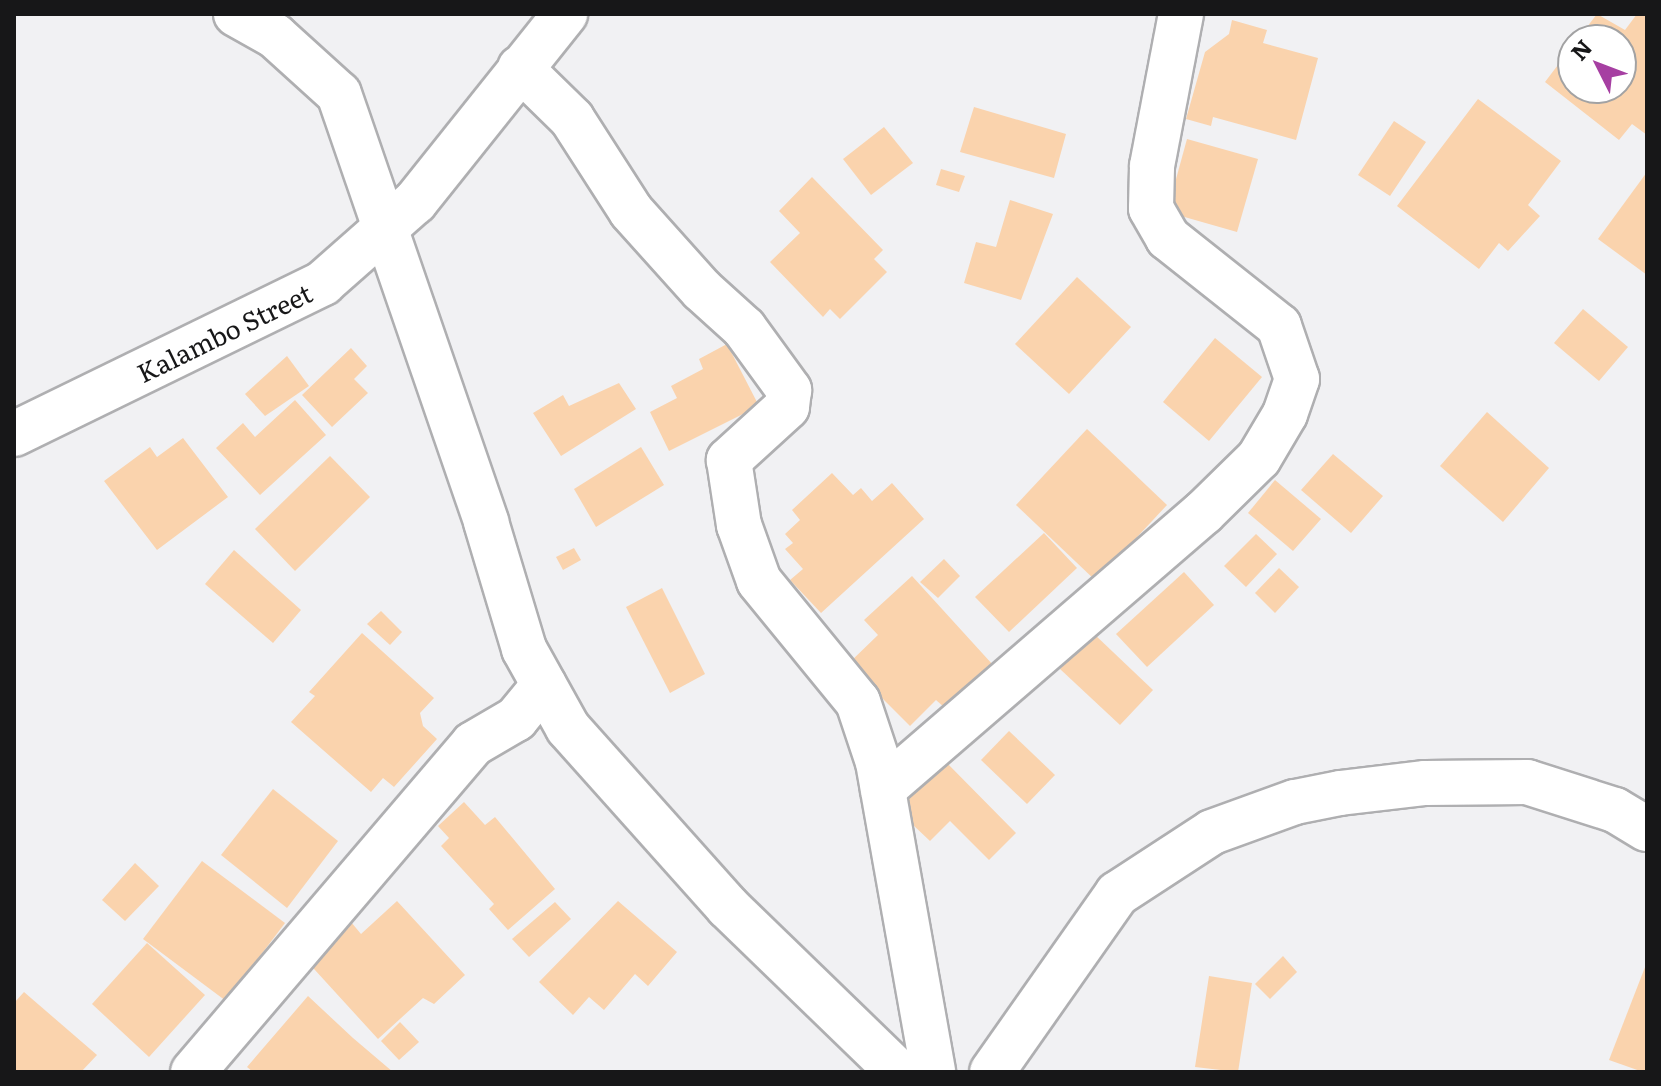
<!DOCTYPE html>
<html>
<head>
<meta charset="utf-8">
<style>
	body { margin:0 }
	#map { position:relative; width:1661px; height:1086px; overflow:hidden; background:#f1f1f3; font-family:Literata,serif }
	div>[style] { position:absolute }
	[style*='--x'] { left:calc(var(--x)*1px); top:calc(var(--y)*1px); width:calc(var(--w)*1px); rotate:calc(var(--a)*1deg) }
	.building>* { inset:0; background:#fad3ad }
	.roads { filter:drop-shadow(2px 0 #afafb1) drop-shadow(-2px 0 #afafb1) drop-shadow(0 2px #afafb1) drop-shadow(0 -2px #afafb1) }
	.street>* { height:44px; margin:-22px; padding:0 22px; transform-origin:22px; border-radius:22px; background:#fff }
	span { translate:-50% -50%; white-space:nowrap; text-align:center; line-height:1.15; -webkit-text-stroke:8px #fff; paint-order:stroke }
	.street-label { font-size:26px; color:#171718 }
	.frame { position:absolute; inset:0; border:16px solid #171718; pointer-events:none }
	.north { position:absolute; left:1557px; top:24px; width:80px; height:80px; box-sizing:border-box; background:#fff; border:2px solid #a2a2a3; border-radius:50%; rotate:312deg; font-size:22px; font-weight:700; line-height:32px; text-align:center; color:#171718 }
	.north::after { content:''; display:block; margin:auto; width:28px; height:36px; background:#a63fa2; clip-path:polygon(50% 0,100% 100%,50% 72%,0 100%) }
</style>
</head>
<body>
<div id="map">
	<div class="building">
		<div style="clip-path:polygon(1597px 14px,1625px 30px,1637px 14px,1647px 14px,1647px 135px,1632px 124px,1619px 140px,1545px 82px,1573px 45px,1573px 88px,1621px 88px,1621px 40px,1577px 40px)"></div>
		<div style="clip-path:polygon(1232px 20px,1267px 30px,1263px 43px,1318px 58px,1296px 140px,1213px 117px,1211px 126px,1186px 119px,1205px 52px,1229px 34px)"></div>
		<div style="clip-path:polygon(1478px 99px,1561px 161px,1528px 205px,1540px 216px,1508px 251px,1499px 243px,1479px 269px,1397px 206px)"></div>
		<div style="clip-path:polygon(974px 107px,1066px 134px,1054px 178px,960px 152px)"></div>
		<div style="clip-path:polygon(1394px 121px,1426px 142px,1390px 196px,1358px 175px)"></div>
		<div style="clip-path:polygon(884px 127px,913px 163px,871px 195px,843px 159px)"></div>
		<div style="clip-path:polygon(1187px 139px,1258px 159px,1237px 232px,1167px 212px)"></div>
		<div style="clip-path:polygon(941px 169px,965px 176px,959px 192px,936px 185px)"></div>
		<div style="clip-path:polygon(1647px 172px,1647px 275px,1598px 239px)"></div>
		<div style="clip-path:polygon(812px 177px,883px 250px,874px 259px,887px 272px,840px 319px,830px 309px,823px 317px,770px 262px,800px 233px,779px 211px)"></div>
		<div style="clip-path:polygon(1010px 200px,1053px 214px,1021px 300px,964px 283px,976px 242px,996px 247px)"></div>
		<div style="clip-path:polygon(1077px 277px,1131px 327px,1069px 394px,1015px 344px)"></div>
		<div style="clip-path:polygon(1583px 309px,1628px 347px,1599px 381px,1554px 343px)"></div>
		<div style="clip-path:polygon(1215px 338px,1262px 377px,1209px 441px,1163px 402px)"></div>
		<div style="clip-path:polygon(727px 344px,759px 406px,669px 451px,650px 412px,677px 398px,671px 386px,703px 369px,699px 359px)"></div>
		<div style="clip-path:polygon(351px 348px,367px 366px,354px 379px,368px 393px,332px 427px,302px 395px)"></div>
		<div style="clip-path:polygon(287px 356px,309px 386px,265px 416px,245px 394px)"></div>
		<div style="clip-path:polygon(619px 383px,636px 409px,561px 456px,533px 413px,563px 395px,569px 406px)"></div>
		<div style="clip-path:polygon(295px 400px,326px 435px,260px 495px,216px 448px,243px 423px,255px 437px)"></div>
		<div style="clip-path:polygon(1487px 412px,1549px 468px,1503px 522px,1440px 466px)"></div>
		<div style="clip-path:polygon(1087px 429px,1167px 505px,1096px 581px,1016px 505px)"></div>
		<div style="clip-path:polygon(183px 438px,228px 497px,157px 550px,104px 481px,150px 447px,157px 457px)"></div>
		<div style="clip-path:polygon(641px 447px,664px 485px,596px 527px,574px 489px)"></div>
		<div style="clip-path:polygon(1333px 454px,1383px 496px,1351px 533px,1301px 490px)"></div>
		<div style="clip-path:polygon(330px 456px,370px 497px,295px 571px,255px 529px)"></div>
		<div style="clip-path:polygon(832px 473px,853px 495px,861px 488px,872px 501px,892px 483px,924px 519px,821px 613px,790px 580px,803px 569px,785px 549px,793px 543px,785px 534px,800px 520px,792px 510px)"></div>
		<div style="clip-path:polygon(1275px 480px,1321px 519px,1293px 551px,1248px 513px)"></div>
		<div style="clip-path:polygon(1044px 533px,1077px 568px,1009px 632px,975px 597px)"></div>
		<div style="clip-path:polygon(1256px 534px,1277px 554px,1246px 587px,1224px 566px)"></div>
		<div style="clip-path:polygon(574px 548px,581px 560px,563px 570px,556px 557px)"></div>
		<div style="clip-path:polygon(234px 550px,301px 610px,273px 643px,205px 584px)"></div>
		<div style="clip-path:polygon(944px 559px,960px 576px,938px 598px,920px 582px)"></div>
		<div style="clip-path:polygon(1279px 568px,1299px 587px,1275px 613px,1255px 593px)"></div>
		<div style="clip-path:polygon(1184px 572px,1214px 605px,1147px 667px,1116px 634px)"></div>
		<div style="clip-path:polygon(912px 576px,993px 665px,945px 708px,936px 700px,910px 726px,848px 664px,878px 635px,864px 620px)"></div>
		<div style="clip-path:polygon(662px 588px,705px 674px,670px 693px,626px 607px)"></div>
		<div style="clip-path:polygon(381px 611px,402px 632px,390px 645px,367px 624px)"></div>
		<div style="clip-path:polygon(362px 633px,434px 698px,420px 713px,423px 726px,437px 739px,394px 787px,383px 778px,371px 792px,291px 722px,315px 696px,309px 692px)"></div>
		<div style="clip-path:polygon(1093px 633px,1153px 690px,1120px 725px,1060px 669px)"></div>
		<div style="clip-path:polygon(1009px 731px,1055px 775px,1027px 804px,981px 760px)"></div>
		<div style="clip-path:polygon(944px 760px,1016px 833px,989px 860px,950px 821px,930px 841px,894px 807px)"></div>
		<div style="clip-path:polygon(273px 789px,338px 841px,287px 908px,221px 855px)"></div>
		<div style="clip-path:polygon(464px 802px,485px 825px,495px 817px,555px 889px,508px 930px,489px 909px,494px 904px,441px 846px,449px 838px,438px 826px)"></div>
		<div style="clip-path:polygon(202px 861px,285px 923px,226px 1001px,143px 939px)"></div>
		<div style="clip-path:polygon(135px 863px,159px 886px,125px 921px,102px 900px)"></div>
		<div style="clip-path:polygon(397px 901px,465px 975px,434px 1004px,423px 998px,378px 1039px,304px 958px,351px 922px,361px 934px)"></div>
		<div style="clip-path:polygon(618px 901px,677px 952px,648px 986px,635px 974px,604px 1010px,589px 997px,573px 1015px,539px 982px)"></div>
		<div style="clip-path:polygon(555px 902px,571px 919px,529px 957px,512px 939px)"></div>
		<div style="clip-path:polygon(147px 943px,205px 995px,149px 1057px,92px 1004px)"></div>
		<div style="clip-path:polygon(1283px 956px,1297px 972px,1270px 999px,1255px 984px)"></div>
		<div style="clip-path:polygon(1647px 962px,1647px 1072px,1643px 1072px,1609px 1060px)"></div>
		<div style="clip-path:polygon(1209px 976px,1252px 983px,1238px 1072px,1195px 1067px)"></div>
		<div style="clip-path:polygon(24px 992px,97px 1055px,81px 1072px,14px 1072px,14px 1003px)"></div>
		<div style="clip-path:polygon(308px 996px,353px 1038px,393px 1072px,253px 1072px,247px 1067px)"></div>
		<div style="clip-path:polygon(400px 1022px,419px 1042px,399px 1060px,381px 1041px)"></div>
	</div>
	<div class="roads">
		<div class="street">
			<div style="--x:236;--y:14;--w:45;--a:29.4"></div>
			<div style="--x:275;--y:36;--w:86;--a:42.2"></div>
			<div style="--x:339;--y:94;--w:453;--a:71"></div>
			<div style="--x:486;--y:522;--w:133;--a:73.3"></div>
			<div style="--x:524;--y:649;--w:90;--a:60.9"></div>
			<div style="--x:568;--y:728;--w:240;--a:48.2"></div>
			<div style="--x:728;--y:907;--w:237;--a:44.1"></div>
			<div style="--x:520;--y:68;--w:73;--a:44.4"></div>
			<div style="--x:572;--y:119;--w:109;--a:57.3"></div>
			<div style="--x:631;--y:211;--w:106;--a:48.1"></div>
			<div style="--x:702;--y:290;--w:57;--a:42.1"></div>
			<div style="--x:744;--y:328;--w:77;--a:54"></div>
			<div style="--x:789;--y:390;--w:17;--a:97"></div>
			<div style="--x:787;--y:407;--w:79;--a:137.6"></div>
			<div style="--x:729;--y:460;--w:66;--a:81.3"></div>
			<div style="--x:739;--y:525;--w:59;--a:70.3"></div>
			<div style="--x:759;--y:581;--w:156;--a:50.7"></div>
			<div style="--x:858;--y:702;--w:63;--a:71.6"></div>
			<div style="--x:878;--y:762;--w:315;--a:79.9"></div>
			<div style="--x:14;--y:434;--w:344;--a:-26"></div>
			<div style="--x:323;--y:283;--w:123;--a:-41.4"></div>
			<div style="--x:415;--y:202;--w:241;--a:-51.4"></div>
			<div style="--x:883;--y:789;--w:423;--a:-40.8"></div>
			<div style="--x:1203;--y:513;--w:78;--a:-44.5"></div>
			<div style="--x:1259;--y:458;--w:51;--a:-59.4"></div>
			<div style="--x:1285;--y:414;--w:37;--a:-71"></div>
			<div style="--x:1297;--y:379;--w:56;--a:-108.8"></div>
			<div style="--x:1279;--y:326;--w:142;--a:-141.6"></div>
			<div style="--x:1168;--y:238;--w:34;--a:-120"></div>
			<div style="--x:1151;--y:208;--w:42;--a:-88.6"></div>
			<div style="--x:1152;--y:166;--w:155;--a:-79.2"></div>
			<div style="--x:193;--y:1072;--w:431;--a:-49.5"></div>
			<div style="--x:473;--y:744;--w:50;--a:-30.2"></div>
			<div style="--x:516;--y:719;--w:44;--a:-50.5"></div>
			<div style="--x:992;--y:1072;--w:218;--a:-54.9"></div>
			<div style="--x:1117;--y:894;--w:113;--a:-33.1"></div>
			<div style="--x:1212;--y:832;--w:88;--a:-19.9"></div>
			<div style="--x:1295;--y:802;--w:46;--a:-11.3"></div>
			<div style="--x:1340;--y:793;--w:86;--a:-6.7"></div>
			<div style="--x:1425;--y:783;--w:102;--a:-0.6"></div>
			<div style="--x:1527;--y:782;--w:92;--a:17.7"></div>
			<div style="--x:1615;--y:810;--w:37;--a:31"></div>
		</div>
	</div>
	<div class="street-label">
		<span style="left:224px;top:332px;rotate:-26deg">Kalambo Street</span>
	</div>
	<div class="frame"></div>
	<div class="north">N</div>
</div>
</body>
</html>
